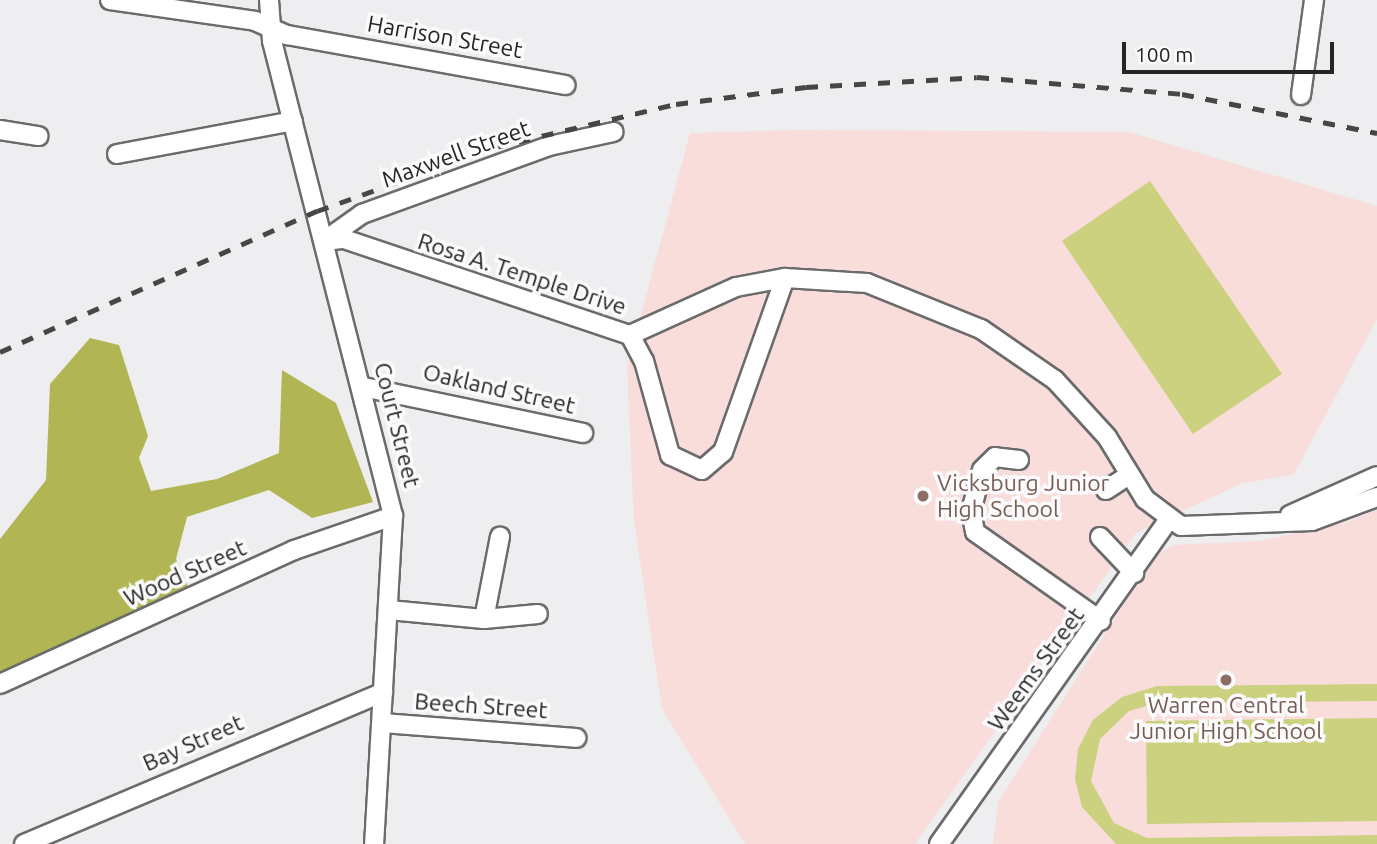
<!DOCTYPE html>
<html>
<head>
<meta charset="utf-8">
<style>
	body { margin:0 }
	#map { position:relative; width:1377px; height:844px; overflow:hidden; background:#eeeef0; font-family:Ubuntu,sans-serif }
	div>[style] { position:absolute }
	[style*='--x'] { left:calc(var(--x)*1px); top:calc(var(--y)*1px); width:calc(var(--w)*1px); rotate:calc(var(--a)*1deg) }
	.education>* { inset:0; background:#f8ddda }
	.green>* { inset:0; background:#ccd17f }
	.forest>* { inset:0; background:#b1b553 }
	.roads { filter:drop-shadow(2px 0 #6b6b6c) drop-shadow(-2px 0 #6b6b6c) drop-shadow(0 2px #6b6b6c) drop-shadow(0 -2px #6b6b6c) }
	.minor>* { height:18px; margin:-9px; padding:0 9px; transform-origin:9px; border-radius:9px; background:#fff }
	.rail>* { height:4.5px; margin-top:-2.25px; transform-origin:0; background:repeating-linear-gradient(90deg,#464647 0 12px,transparent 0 24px) }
	.dots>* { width:19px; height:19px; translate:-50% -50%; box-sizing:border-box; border:4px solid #fbfbfd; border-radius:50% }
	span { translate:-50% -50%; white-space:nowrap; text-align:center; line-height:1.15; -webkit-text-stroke:7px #fbfbfd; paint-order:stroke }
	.street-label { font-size:23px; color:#252525 }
	.education-label { font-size:23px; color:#785e54 }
	.left { translate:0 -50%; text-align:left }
	.scale { position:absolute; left:1122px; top:42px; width:212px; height:32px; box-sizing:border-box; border:4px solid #252525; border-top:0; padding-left:9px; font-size:21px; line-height:24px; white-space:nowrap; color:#252525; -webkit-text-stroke:5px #fbfbfd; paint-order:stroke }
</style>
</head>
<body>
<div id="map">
	<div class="education">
		<div style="clip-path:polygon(795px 130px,1129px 132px,1377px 206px,1377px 319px,1294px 474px,1240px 484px,1136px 533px,915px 844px,745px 844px,662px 709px,634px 521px,627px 366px,690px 133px)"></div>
		<div style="clip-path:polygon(1377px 509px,1377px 844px,993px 844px,998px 802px,1153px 558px,1173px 545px,1259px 541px,1348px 522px)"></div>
	</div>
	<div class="green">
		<div style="clip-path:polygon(1150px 181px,1282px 374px,1193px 434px,1062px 241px)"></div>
		<div style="clip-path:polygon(1377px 684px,1377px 701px,1157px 703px,1129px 711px,1100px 739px,1091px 781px,1114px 823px,1147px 838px,1377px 835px,1377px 844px,1116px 844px,1082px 807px,1075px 779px,1078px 749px,1093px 720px,1122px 697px,1157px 686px)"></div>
		<div style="clip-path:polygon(1377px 718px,1377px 821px,1147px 824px,1146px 721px)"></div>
	</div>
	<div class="forest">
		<div style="clip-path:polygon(90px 338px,119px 345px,148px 436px,139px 458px,151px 491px,217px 479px,279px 453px,282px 370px,336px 403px,373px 502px,312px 518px,269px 490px,187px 517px,176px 559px,191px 593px,0 675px,0 539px,46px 480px,50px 384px)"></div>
	</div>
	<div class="roads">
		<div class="minor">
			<div style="--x:110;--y:0;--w:147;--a:8.2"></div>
			<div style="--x:255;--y:21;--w:35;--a:24"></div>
			<div style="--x:287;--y:35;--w:283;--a:10.2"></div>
			<div style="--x:269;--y:0;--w:41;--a:85.8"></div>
			<div style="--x:272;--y:41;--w:490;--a:75.7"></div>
			<div style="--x:393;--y:516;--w:329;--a:93.3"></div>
			<div style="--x:1301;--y:95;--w:96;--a:-82.2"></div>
			<div style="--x:0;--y:130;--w:39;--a:9"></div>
			<div style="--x:117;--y:154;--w:179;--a:-10.6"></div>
			<div style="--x:324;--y:241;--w:20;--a:-6"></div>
			<div style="--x:344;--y:239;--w:302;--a:18.6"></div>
			<div style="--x:630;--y:335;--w:116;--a:-24.4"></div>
			<div style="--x:736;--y:287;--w:50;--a:-10.4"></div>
			<div style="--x:785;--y:278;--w:82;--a:3.5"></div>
			<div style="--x:867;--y:283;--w:123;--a:22"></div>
			<div style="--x:981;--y:329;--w:90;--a:34.6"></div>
			<div style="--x:1055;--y:380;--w:77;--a:47.6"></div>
			<div style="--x:1107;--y:437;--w:73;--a:58.5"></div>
			<div style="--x:1145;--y:499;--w:45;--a:36.9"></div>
			<div style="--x:1181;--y:526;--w:131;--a:-2.2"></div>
			<div style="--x:1312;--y:521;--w:69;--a:-20.3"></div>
			<div style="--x:324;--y:241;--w:47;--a:-35.4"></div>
			<div style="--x:362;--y:214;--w:199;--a:-20"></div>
			<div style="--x:549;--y:146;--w:66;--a:-12.3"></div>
			<div style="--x:630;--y:335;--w:30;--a:62"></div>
			<div style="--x:644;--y:361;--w:98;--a:74.5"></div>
			<div style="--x:670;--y:455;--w:35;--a:25"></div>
			<div style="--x:702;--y:470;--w:28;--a:-41"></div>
			<div style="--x:723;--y:452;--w:185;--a:-70.4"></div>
			<div style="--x:363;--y:387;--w:225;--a:11.8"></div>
			<div style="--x:1019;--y:460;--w:24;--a:-173"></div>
			<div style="--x:995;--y:457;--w:18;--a:135"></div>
			<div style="--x:982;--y:470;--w:42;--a:105"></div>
			<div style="--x:971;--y:511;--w:21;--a:79"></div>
			<div style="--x:975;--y:532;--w:154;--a:35.2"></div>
			<div style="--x:1106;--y:490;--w:27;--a:-33"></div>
			<div style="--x:1290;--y:515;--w:95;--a:-24.1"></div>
			<div style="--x:1100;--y:537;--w:50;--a:46.6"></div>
			<div style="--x:389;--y:610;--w:95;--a:5.4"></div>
			<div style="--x:484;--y:619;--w:54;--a:-5.3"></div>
			<div style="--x:484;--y:619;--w:84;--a:-79"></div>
			<div style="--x:0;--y:684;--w:323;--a:-24.5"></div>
			<div style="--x:294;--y:550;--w:105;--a:-19"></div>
			<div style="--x:382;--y:723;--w:195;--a:4.4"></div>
			<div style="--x:24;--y:844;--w:390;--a:-22.9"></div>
			<div style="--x:939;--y:844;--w:397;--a:-54.7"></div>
		</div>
	</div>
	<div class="rail">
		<div style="--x:0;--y:352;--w:347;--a:-24"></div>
		<div style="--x:317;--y:211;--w:189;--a:-19.8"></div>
		<div style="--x:495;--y:147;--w:186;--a:-13.4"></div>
		<div style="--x:676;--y:104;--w:131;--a:-7.5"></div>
		<div style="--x:806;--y:87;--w:171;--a:-3.3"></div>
		<div style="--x:977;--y:77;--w:206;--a:4.7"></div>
		<div style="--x:1182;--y:94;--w:199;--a:11.3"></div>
	</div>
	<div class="dots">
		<div style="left:923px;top:496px;background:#8d6e63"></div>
		<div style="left:1226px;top:680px;background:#8d6e63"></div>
	</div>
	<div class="street-label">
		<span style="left:445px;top:37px;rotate:10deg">Harrison Street</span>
		<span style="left:456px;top:154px;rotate:-20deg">Maxwell Street</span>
		<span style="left:522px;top:274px;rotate:18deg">Rosa A. Temple Drive</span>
		<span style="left:499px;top:389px;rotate:13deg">Oakland Street</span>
		<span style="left:397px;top:425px;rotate:76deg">Court Street</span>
		<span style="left:185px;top:573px;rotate:-24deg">Wood Street</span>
		<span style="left:1036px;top:669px;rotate:-54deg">Weems Street</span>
		<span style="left:481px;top:706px;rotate:4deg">Beech Street</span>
		<span style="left:193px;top:743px;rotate:-24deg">Bay Street</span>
	</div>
	<div class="education-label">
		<span class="left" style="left:937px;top:496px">Vicksburg Junior<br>High School</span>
		<span style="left:1226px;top:718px">Warren Central<br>Junior High School</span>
	</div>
	<div class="scale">100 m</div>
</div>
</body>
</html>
